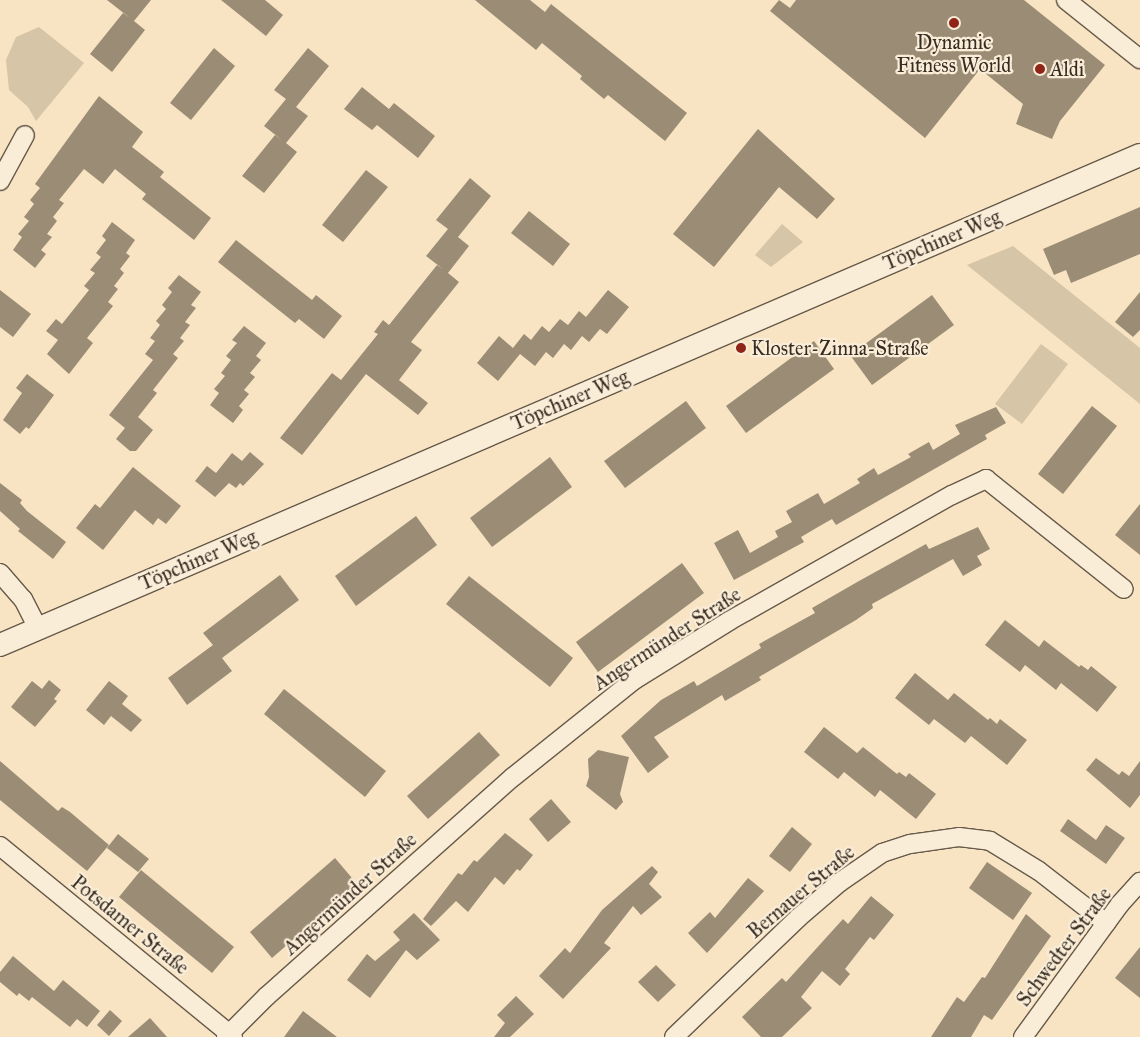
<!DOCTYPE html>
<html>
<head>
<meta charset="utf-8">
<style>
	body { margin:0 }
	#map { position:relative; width:1140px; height:1037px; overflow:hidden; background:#f8e4c3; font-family:"IM FELL Great Primer",serif }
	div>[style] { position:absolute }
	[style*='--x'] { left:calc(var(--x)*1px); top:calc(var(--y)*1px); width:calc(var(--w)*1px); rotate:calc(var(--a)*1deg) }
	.green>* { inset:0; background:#d7c5a7 }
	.building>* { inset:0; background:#9b8c75 }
	.roads { filter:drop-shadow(1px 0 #675a4a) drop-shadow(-1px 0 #675a4a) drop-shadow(0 1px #675a4a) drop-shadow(0 -1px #675a4a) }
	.minor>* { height:18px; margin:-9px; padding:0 9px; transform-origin:9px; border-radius:9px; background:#faedd8 }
	.tertiary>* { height:22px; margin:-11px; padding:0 11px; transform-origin:11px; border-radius:11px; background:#faedd8 }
	.dots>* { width:14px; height:14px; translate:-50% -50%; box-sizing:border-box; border:2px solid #faedd8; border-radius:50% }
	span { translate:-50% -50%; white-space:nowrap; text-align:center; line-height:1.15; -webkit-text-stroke:4.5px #faedd8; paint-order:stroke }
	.poi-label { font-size:20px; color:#372c21 }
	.left { translate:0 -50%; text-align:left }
	.street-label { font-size:20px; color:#372c21 }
</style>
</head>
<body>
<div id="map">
	<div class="green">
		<div style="clip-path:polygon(39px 27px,84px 63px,36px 121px,28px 107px,9px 90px,6px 60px,16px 37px)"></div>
		<div style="clip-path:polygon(782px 224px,803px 242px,771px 267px,755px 255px)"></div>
		<div style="clip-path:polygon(1013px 246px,1140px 348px,1140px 404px,967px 265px)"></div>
		<div style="clip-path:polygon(1041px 344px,1068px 364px,1022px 424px,995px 404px)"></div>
	</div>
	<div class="building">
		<div style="clip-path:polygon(107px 0,151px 0,134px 21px,145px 30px,112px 72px,90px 54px,123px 13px,130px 18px)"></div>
		<div style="clip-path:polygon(221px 0,265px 0,283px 15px,266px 36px)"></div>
		<div style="clip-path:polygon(475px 0,530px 0,545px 12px,551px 4px,687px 113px,665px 141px,608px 95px,604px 99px,580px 79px,582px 76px,542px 43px,536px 50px)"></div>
		<div style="clip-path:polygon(779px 0,790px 8px,796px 0,1024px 0,1105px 65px,1060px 121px,1052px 139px,1016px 124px,1023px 104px,980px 69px,925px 138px,770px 11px)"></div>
		<div style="clip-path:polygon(214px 48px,235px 66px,191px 120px,170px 103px)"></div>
		<div style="clip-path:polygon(308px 48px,329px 66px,296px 107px,308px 116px,286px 143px,297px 152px,264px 193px,242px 176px,275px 135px,282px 140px,264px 126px,286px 99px,274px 90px)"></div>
		<div style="clip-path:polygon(362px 87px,389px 109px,394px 103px,435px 136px,418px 158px,377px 125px,372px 130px,344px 109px)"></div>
		<div style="clip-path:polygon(99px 96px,143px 132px,132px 147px,164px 172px,160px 177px,211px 218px,194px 240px,142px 199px,146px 194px,115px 169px,103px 184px,84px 169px,59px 200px,64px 203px,53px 217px,57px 221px,47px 234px,52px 237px,41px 250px,46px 254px,35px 268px,13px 250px,22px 237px,18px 234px,29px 221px,24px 217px,34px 204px,30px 200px,40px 188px,35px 184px)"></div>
		<div style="clip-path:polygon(758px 129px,835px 199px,817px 219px,779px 187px,714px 267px,673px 234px)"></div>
		<div style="clip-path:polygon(366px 170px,388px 187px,343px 242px,322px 225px)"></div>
		<div style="clip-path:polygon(470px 178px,491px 196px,458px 237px,469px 246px,448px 273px,459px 282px,411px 342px,422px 350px,399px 380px,428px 403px,418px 415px,366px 374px,302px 455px,280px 438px,332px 373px,341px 380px,378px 334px,374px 332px,383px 320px,389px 325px,437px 265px,443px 269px,426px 256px,448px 229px,436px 220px)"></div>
		<div style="clip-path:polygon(1140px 207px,1140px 254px,1071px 283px,1066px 270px,1054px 275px,1043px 249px)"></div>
		<div style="clip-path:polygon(529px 211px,570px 244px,553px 266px,511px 233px)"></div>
		<div style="clip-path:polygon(112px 222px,135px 240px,126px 253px,130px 256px,120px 269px,124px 273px,114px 286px,118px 289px,108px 302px,113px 306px,87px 338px,93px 343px,69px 374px,47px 354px,58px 340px,46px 331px,56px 319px,62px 324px,89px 290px,84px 286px,95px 273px,90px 270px,101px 257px,96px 253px,106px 240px,102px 236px)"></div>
		<div style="clip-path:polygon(236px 240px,312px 300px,316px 295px,342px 316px,324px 339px,299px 319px,295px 323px,218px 262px)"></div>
		<div style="clip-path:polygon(179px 275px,201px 292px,191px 305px,196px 308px,185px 322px,190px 325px,180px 338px,184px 341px,173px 354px,178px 358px,153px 390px,157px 393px,138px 417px,153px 430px,136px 451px,130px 451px,116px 439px,125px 428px,109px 415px,153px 360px,145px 354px,155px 341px,150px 338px,160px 325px,156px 321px,166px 309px,162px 305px,172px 292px,168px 288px)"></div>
		<div style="clip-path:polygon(0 290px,31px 314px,13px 337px,0 327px)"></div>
		<div style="clip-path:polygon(608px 290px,629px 307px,607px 334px,600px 329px,589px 342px,582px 336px,571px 350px,564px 344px,553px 358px,546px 352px,535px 366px,520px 354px,498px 381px,477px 363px,499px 336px,513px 348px,524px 334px,531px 340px,542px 326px,549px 332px,560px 319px,568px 325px,579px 311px,586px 317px)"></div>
		<div style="clip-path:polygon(1140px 292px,1140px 330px,1133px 337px,1115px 322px)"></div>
		<div style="clip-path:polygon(932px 295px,954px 325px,872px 385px,850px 355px)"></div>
		<div style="clip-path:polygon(244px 326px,266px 343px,256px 356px,261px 360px,250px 373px,255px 377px,244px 390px,249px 394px,239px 406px,243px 410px,233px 423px,210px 405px,219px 393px,214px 389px,225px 376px,221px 373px,231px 360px,226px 356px,237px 343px,232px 340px)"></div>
		<div style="clip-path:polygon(814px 341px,834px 369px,746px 433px,726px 406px)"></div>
		<div style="clip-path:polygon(27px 374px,54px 395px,29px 429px,26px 427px,20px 434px,3px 420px,22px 393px,16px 388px)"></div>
		<div style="clip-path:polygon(686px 401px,706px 428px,625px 488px,604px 461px)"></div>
		<div style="clip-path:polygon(1092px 406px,1117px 426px,1063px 494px,1038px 474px)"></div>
		<div style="clip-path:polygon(996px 407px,1006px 423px,985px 435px,987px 439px,836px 525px,832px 519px,818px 527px,801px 537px,804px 542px,734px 580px,714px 543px,738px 530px,750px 553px,778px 537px,775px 531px,792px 522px,786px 511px,818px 493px,824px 504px,860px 483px,857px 479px,874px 468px,878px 475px,911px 457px,908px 454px,929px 442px,933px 450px,960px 434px,955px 425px)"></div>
		<div style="clip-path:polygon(250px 452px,264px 464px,243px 486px,240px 483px,236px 488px,229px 483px,215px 497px,195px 481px,207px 466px,216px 473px,232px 453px,242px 461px)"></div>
		<div style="clip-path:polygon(550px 457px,572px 487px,492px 547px,470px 518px)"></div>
		<div style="clip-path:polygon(133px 467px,181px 506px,166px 524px,158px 518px,153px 525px,135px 510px,103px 550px,76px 528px,95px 504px,100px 508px)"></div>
		<div style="clip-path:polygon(0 483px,22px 500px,20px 503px,27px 511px,66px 542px,53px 559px,18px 531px,20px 529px,0 511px)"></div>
		<div style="clip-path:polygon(1140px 504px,1140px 555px,1115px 535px)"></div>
		<div style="clip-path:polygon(416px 516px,437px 545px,356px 606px,335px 576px)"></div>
		<div style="clip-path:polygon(978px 527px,990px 549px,977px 556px,982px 565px,963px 576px,953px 559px,872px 604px,873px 608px,856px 620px,759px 677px,761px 680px,725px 701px,722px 695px,654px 737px,669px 757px,648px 773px,621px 736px,661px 700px,694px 681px,697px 686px,761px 648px,759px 644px,815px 613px,812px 608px,859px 581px,926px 544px,929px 549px)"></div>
		<div style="clip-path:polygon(682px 563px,704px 593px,598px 672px,576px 642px)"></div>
		<div style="clip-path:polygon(280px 575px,299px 600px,222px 658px,232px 671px,187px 705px,168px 678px,213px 645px,203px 633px)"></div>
		<div style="clip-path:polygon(469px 576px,573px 658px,550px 687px,446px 604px)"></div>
		<div style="clip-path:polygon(1005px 620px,1039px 647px,1044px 640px,1079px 667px,1081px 665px,1088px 670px,1091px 666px,1117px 687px,1097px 712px,1061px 683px,1056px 690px,1025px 665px,1020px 672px,985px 645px)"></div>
		<div style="clip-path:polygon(915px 673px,948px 700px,954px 693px,988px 720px,990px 718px,997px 724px,1000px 719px,1027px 740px,1007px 765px,971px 736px,965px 743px,934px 719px,929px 725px,895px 698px)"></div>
		<div style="clip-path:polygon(49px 680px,61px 690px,54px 699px,57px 701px,35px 727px,11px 707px,32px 681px,42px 689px)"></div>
		<div style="clip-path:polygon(109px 681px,128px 696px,122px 704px,142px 720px,131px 732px,111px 716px,104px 725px,86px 710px)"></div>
		<div style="clip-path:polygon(284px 689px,386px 771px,365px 797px,264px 714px)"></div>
		<div style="clip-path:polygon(824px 727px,857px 753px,863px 747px,897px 774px,899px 772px,906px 777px,909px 773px,936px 794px,916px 819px,880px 790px,875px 797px,844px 772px,838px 779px,804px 752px)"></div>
		<div style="clip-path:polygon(479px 732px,500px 755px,428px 819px,407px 796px)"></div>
		<div style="clip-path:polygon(598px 750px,629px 757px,620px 794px,623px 802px,616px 810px,586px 786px,589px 777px,588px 759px)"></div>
		<div style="clip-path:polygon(1096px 758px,1119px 775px,1122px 771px,1129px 776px,1140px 761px,1140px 795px,1130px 808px,1086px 770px)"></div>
		<div style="clip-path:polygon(0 761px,58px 811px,62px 807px,70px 812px,109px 845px,87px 871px,0 800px)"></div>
		<div style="clip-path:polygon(551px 799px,571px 822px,548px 842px,529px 819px)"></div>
		<div style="clip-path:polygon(1068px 819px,1096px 840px,1106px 825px,1125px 838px,1106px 864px,1060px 831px)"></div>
		<div style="clip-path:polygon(792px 827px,812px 844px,790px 872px,769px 856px)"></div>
		<div style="clip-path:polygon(505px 833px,533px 855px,520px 871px,517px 869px,504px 885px,495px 877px,468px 912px,456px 901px,431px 926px,423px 919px,458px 873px,462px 875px,474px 860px,477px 862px)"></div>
		<div style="clip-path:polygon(118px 834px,149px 859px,138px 872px,107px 848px)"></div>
		<div style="clip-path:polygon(335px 858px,357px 884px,272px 958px,250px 932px)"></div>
		<div style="clip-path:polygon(987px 862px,1032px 893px,1013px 920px,969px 888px)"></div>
		<div style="clip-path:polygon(652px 866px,658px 872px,649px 884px,662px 897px,641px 915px,633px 906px,604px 943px,611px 948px,563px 999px,539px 976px,565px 948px,570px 953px,602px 910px)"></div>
		<div style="clip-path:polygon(141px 870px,234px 947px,212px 973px,119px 897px)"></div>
		<div style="clip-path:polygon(748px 878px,764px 891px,707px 953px,688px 933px,710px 912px,715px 918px)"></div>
		<div style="clip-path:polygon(871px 896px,894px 915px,874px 940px,870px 937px,845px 969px,850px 974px,840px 986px,822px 971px,801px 997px,812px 1008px,782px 1037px,761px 1037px,742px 1017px,782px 978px,786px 982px,843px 919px,848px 924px)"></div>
		<div style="clip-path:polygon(414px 913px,440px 940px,417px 960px,406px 950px,370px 998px,347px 980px,367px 954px,375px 961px,400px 940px,393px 932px)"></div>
		<div style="clip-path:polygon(1026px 914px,1051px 936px,992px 1020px,984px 1015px,971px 1037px,931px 1037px,957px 997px,964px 1002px,982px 977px,985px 978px)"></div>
		<div style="clip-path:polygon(1140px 947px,1140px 998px,1115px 978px)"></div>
		<div style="clip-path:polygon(13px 956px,54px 991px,63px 980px,100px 1011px,87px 1027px,77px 1019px,70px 1027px,32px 997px,29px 1001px,19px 993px,17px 996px,0 982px,0 972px)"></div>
		<div style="clip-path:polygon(656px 965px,676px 985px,658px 1002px,638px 982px)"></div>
		<div style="clip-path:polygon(516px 996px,534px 1014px,510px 1037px,494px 1037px,505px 1023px,497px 1015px)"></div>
		<div style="clip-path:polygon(110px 1010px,122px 1021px,109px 1036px,97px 1025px)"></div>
		<div style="clip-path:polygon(303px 1011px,337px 1037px,284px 1037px)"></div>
		<div style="clip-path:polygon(150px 1018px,167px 1037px,128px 1037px)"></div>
	</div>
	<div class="roads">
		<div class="minor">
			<div style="--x:1066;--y:0;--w:95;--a:38.6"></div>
			<div style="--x:0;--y:181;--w:52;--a:-61.5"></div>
			<div style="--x:0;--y:573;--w:35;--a:49"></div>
			<div style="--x:23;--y:599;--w:33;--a:63"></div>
			<div style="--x:0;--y:846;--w:301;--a:39.3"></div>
			<div style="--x:226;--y:1037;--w:58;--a:-45"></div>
			<div style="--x:267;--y:996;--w:329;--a:-41.7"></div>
			<div style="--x:513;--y:777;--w:155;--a:-38.7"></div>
			<div style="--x:634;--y:680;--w:112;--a:-31.8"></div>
			<div style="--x:729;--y:621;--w:256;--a:-29.5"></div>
			<div style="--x:952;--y:495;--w:38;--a:-25"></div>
			<div style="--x:986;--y:479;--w:176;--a:38.6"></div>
			<div style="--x:674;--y:1037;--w:172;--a:-43.8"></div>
			<div style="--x:798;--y:918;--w:55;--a:-40.6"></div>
			<div style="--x:840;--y:882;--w:51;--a:-34.6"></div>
			<div style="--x:882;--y:853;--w:29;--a:-18"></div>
			<div style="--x:910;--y:844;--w:49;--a:-8.1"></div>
			<div style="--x:959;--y:837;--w:31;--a:7"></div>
			<div style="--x:990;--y:841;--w:57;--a:31.5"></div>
			<div style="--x:1039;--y:871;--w:85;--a:37.8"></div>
			<div style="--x:1023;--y:1037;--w:165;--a:-53.9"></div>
			<div style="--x:1120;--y:904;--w:30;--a:-48"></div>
		</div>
		<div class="tertiary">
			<div style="--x:0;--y:645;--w:1241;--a:-23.26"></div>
		</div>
	</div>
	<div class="dots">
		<div style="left:954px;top:23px;background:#8f2418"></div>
		<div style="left:1040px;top:69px;background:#8f2418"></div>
		<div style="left:741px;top:348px;background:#8f2418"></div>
	</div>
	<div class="poi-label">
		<span style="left:954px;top:54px">Dynamic<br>Fitness World</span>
		<span class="left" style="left:1050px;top:69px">Aldi</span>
		<span class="left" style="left:751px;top:348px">Kloster-Zinna-Straße</span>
	</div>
	<div class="street-label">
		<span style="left:942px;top:240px;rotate:-23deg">Töpchiner Weg</span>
		<span style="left:570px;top:400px;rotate:-23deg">Töpchiner Weg</span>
		<span style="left:198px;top:560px;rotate:-23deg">Töpchiner Weg</span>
		<span style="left:667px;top:639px;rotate:-33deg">Angermünder Straße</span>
		<span style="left:801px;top:892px;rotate:-40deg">Bernauer Straße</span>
		<span style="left:350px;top:894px;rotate:-42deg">Angermünder Straße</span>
		<span style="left:130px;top:925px;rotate:39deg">Potsdamer Straße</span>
		<span style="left:1064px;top:947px;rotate:-53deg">Schwedter Straße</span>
	</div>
</div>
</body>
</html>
